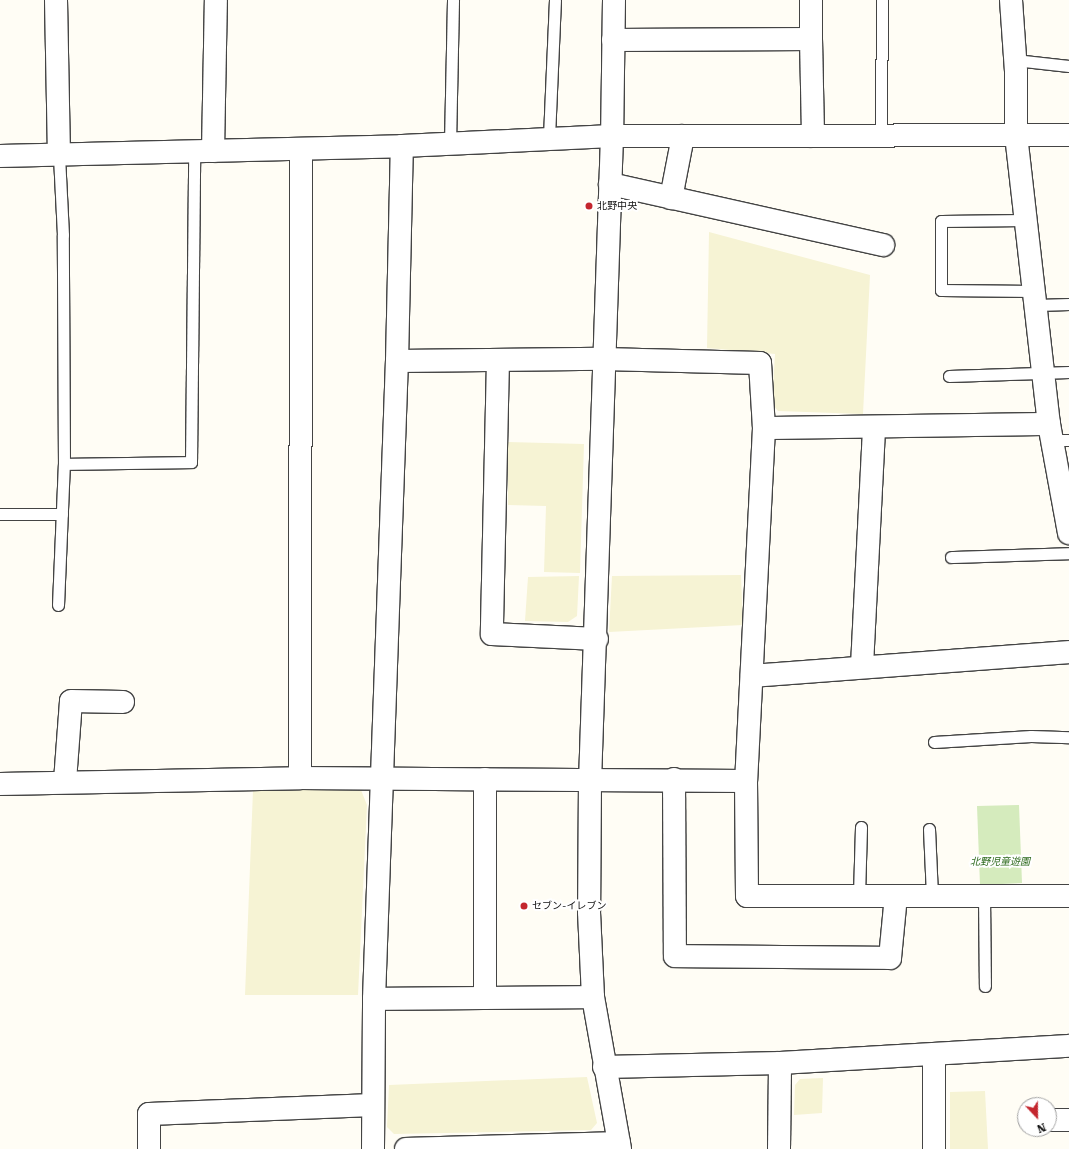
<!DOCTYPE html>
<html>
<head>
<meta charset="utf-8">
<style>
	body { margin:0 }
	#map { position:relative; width:1069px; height:1149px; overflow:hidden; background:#fffdf5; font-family:"Roboto Serif","Noto Sans JP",serif }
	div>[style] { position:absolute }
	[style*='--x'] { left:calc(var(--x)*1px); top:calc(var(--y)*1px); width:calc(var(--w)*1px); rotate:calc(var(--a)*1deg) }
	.farmland>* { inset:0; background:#f6f3d4 }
	.green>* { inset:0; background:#d5ebbd }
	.roads { filter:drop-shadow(1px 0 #444) drop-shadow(-1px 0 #444) drop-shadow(0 1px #444) drop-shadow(0 -1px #444) }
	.service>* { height:11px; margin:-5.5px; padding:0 5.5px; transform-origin:5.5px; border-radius:5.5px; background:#fff }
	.minor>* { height:22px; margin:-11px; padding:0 11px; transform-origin:11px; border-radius:11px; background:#fff }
	.tertiary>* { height:22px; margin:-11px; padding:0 11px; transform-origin:11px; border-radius:11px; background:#fff }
	.dots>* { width:11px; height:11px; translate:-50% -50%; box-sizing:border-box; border:2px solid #fff; border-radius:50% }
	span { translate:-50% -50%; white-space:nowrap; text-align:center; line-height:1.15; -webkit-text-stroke:4px #fff; paint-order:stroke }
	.poi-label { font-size:10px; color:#111 }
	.left { translate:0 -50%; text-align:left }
	.park-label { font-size:10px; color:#2f6b1f; font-style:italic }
	.north { position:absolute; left:1017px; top:1097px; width:40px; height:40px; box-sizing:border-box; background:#fff; border:1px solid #a0a0a0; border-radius:50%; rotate:158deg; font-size:11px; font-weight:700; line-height:16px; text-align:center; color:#111 }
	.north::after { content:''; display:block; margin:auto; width:14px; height:18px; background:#c4262e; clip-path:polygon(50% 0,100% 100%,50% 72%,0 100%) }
</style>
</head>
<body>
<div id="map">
	<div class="farmland">
		<div style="clip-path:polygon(709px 232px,870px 275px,863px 414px,778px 411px,772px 404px,775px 354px,707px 348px)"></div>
		<div style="clip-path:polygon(508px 442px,584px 444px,580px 573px,544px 572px,546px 506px,508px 505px)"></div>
		<div style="clip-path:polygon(741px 575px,743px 625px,609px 632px,612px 576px)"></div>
		<div style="clip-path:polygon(579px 576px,577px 616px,568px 622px,525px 621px,528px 577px)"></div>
		<div style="clip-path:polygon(253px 790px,361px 790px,367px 805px,358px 995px,245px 995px)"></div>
		<div style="clip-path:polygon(587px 1077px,597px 1123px,591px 1130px,394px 1134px,387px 1127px,389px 1085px)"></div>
		<div style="clip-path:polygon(823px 1078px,822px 1113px,794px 1115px,795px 1085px,800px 1079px)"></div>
		<div style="clip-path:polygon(985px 1091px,988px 1149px,950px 1149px,950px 1092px)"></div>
	</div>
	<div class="green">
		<div style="clip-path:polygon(1019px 805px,1022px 883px,980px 885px,977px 806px)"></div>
	</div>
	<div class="roads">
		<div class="service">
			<div style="--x:1015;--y:60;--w:54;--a:6.3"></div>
			<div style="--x:881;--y:135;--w:135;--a:-89.6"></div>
			<div style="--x:549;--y:137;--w:137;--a:-87.5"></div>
			<div style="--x:450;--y:144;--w:144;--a:-88.8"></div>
			<div style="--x:1025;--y:220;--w:84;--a:179.3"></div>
			<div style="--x:941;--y:221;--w:69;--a:90"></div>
			<div style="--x:941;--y:290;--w:93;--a:0.6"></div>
			<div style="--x:1037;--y:305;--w:32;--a:-2"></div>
			<div style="--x:949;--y:376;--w:120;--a:-1.9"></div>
			<div style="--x:1053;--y:440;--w:16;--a:0"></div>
			<div style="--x:64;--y:464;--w:127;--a:-0.9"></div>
			<div style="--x:191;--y:462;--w:311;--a:-89.4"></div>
			<div style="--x:0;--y:514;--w:62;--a:0"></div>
			<div style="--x:951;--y:557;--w:118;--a:-1.9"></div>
			<div style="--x:58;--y:605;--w:141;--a:-87.6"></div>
			<div style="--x:64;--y:464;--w:229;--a:-90.3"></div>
			<div style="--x:63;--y:235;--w:80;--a:-92.9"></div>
			<div style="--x:934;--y:742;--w:97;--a:-3.5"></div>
			<div style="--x:1031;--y:736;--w:38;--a:2"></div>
			<div style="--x:929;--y:829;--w:67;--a:87.4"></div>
			<div style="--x:859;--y:895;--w:68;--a:-88.3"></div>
			<div style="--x:984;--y:896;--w:90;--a:89.4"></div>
		</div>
		<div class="minor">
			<div style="--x:56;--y:0;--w:155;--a:88.9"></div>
			<div style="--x:614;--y:0;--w:136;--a:90.8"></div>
			<div style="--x:612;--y:136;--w:457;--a:-0.1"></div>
			<div style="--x:811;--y:0;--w:39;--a:90"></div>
			<div style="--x:1011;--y:0;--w:71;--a:86"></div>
			<div style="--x:1016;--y:71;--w:64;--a:90"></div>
			<div style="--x:1016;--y:135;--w:291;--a:83.5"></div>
			<div style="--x:1049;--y:424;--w:111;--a:79.6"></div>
			<div style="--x:613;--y:40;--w:198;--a:-0.3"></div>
			<div style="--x:811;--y:39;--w:97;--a:88.8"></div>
			<div style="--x:213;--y:151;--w:151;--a:-88.9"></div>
			<div style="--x:610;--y:184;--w:280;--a:12.6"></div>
			<div style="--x:671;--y:198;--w:63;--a:-79"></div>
			<div style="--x:498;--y:360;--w:274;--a:91.3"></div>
			<div style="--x:492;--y:634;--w:105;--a:2.7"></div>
			<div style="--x:397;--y:361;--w:206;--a:-0.6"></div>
			<div style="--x:603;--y:359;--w:157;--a:1.5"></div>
			<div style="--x:760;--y:363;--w:65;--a:86.5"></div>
			<div style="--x:764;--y:428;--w:353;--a:92.9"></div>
			<div style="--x:746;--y:781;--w:115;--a:89.5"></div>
			<div style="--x:747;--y:896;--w:322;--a:0"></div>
			<div style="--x:764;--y:428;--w:285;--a:-0.8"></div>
			<div style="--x:862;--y:666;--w:239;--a:-87.1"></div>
			<div style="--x:752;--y:676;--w:318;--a:-4.3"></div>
			<div style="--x:300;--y:778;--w:629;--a:-89.91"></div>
			<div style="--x:485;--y:779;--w:219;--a:90"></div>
			<div style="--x:674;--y:779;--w:177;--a:89.7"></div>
			<div style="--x:675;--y:956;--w:215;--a:0.5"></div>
			<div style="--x:890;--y:958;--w:62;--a:-84.5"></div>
			<div style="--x:65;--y:781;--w:80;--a:-85.7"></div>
			<div style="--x:71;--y:701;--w:52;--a:1.1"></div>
			<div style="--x:0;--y:784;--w:300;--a:-1.1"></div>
			<div style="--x:300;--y:778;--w:446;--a:0.4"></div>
			<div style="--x:374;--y:999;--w:219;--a:-0.5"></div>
			<div style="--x:934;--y:1054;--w:95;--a:90"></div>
			<div style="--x:604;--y:1067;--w:176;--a:-1.3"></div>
			<div style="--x:780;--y:1063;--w:289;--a:-3.4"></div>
			<div style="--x:1049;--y:1120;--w:20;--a:0"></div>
			<div style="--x:149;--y:1149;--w:35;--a:-90"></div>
			<div style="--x:149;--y:1114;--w:224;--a:-2.3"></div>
			<div style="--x:373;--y:1149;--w:150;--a:-89.6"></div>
			<div style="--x:374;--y:999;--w:638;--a:-87.94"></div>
			<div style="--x:397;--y:361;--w:215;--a:-88.7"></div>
			<div style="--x:406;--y:1149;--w:213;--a:-1.6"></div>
			<div style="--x:779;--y:1149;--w:86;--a:-89.3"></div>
		</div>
		<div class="tertiary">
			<div style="--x:0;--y:156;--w:402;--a:-1.4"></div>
			<div style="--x:402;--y:146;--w:210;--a:-2.7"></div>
			<div style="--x:612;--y:136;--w:645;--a:91.95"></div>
			<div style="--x:590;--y:781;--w:131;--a:90.4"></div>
			<div style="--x:589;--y:912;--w:85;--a:87.3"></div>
			<div style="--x:593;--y:997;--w:154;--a:79.9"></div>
		</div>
	</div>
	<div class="dots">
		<div style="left:589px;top:206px;background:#c4262e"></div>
		<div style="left:524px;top:906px;background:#c4262e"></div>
	</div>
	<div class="poi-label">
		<span class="left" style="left:597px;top:206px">北野中央</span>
		<span class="left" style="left:532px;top:906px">セブン-イレブン</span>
	</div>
	<div class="park-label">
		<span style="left:1000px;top:862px">北野児童遊園</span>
	</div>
	<div class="north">N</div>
</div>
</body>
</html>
